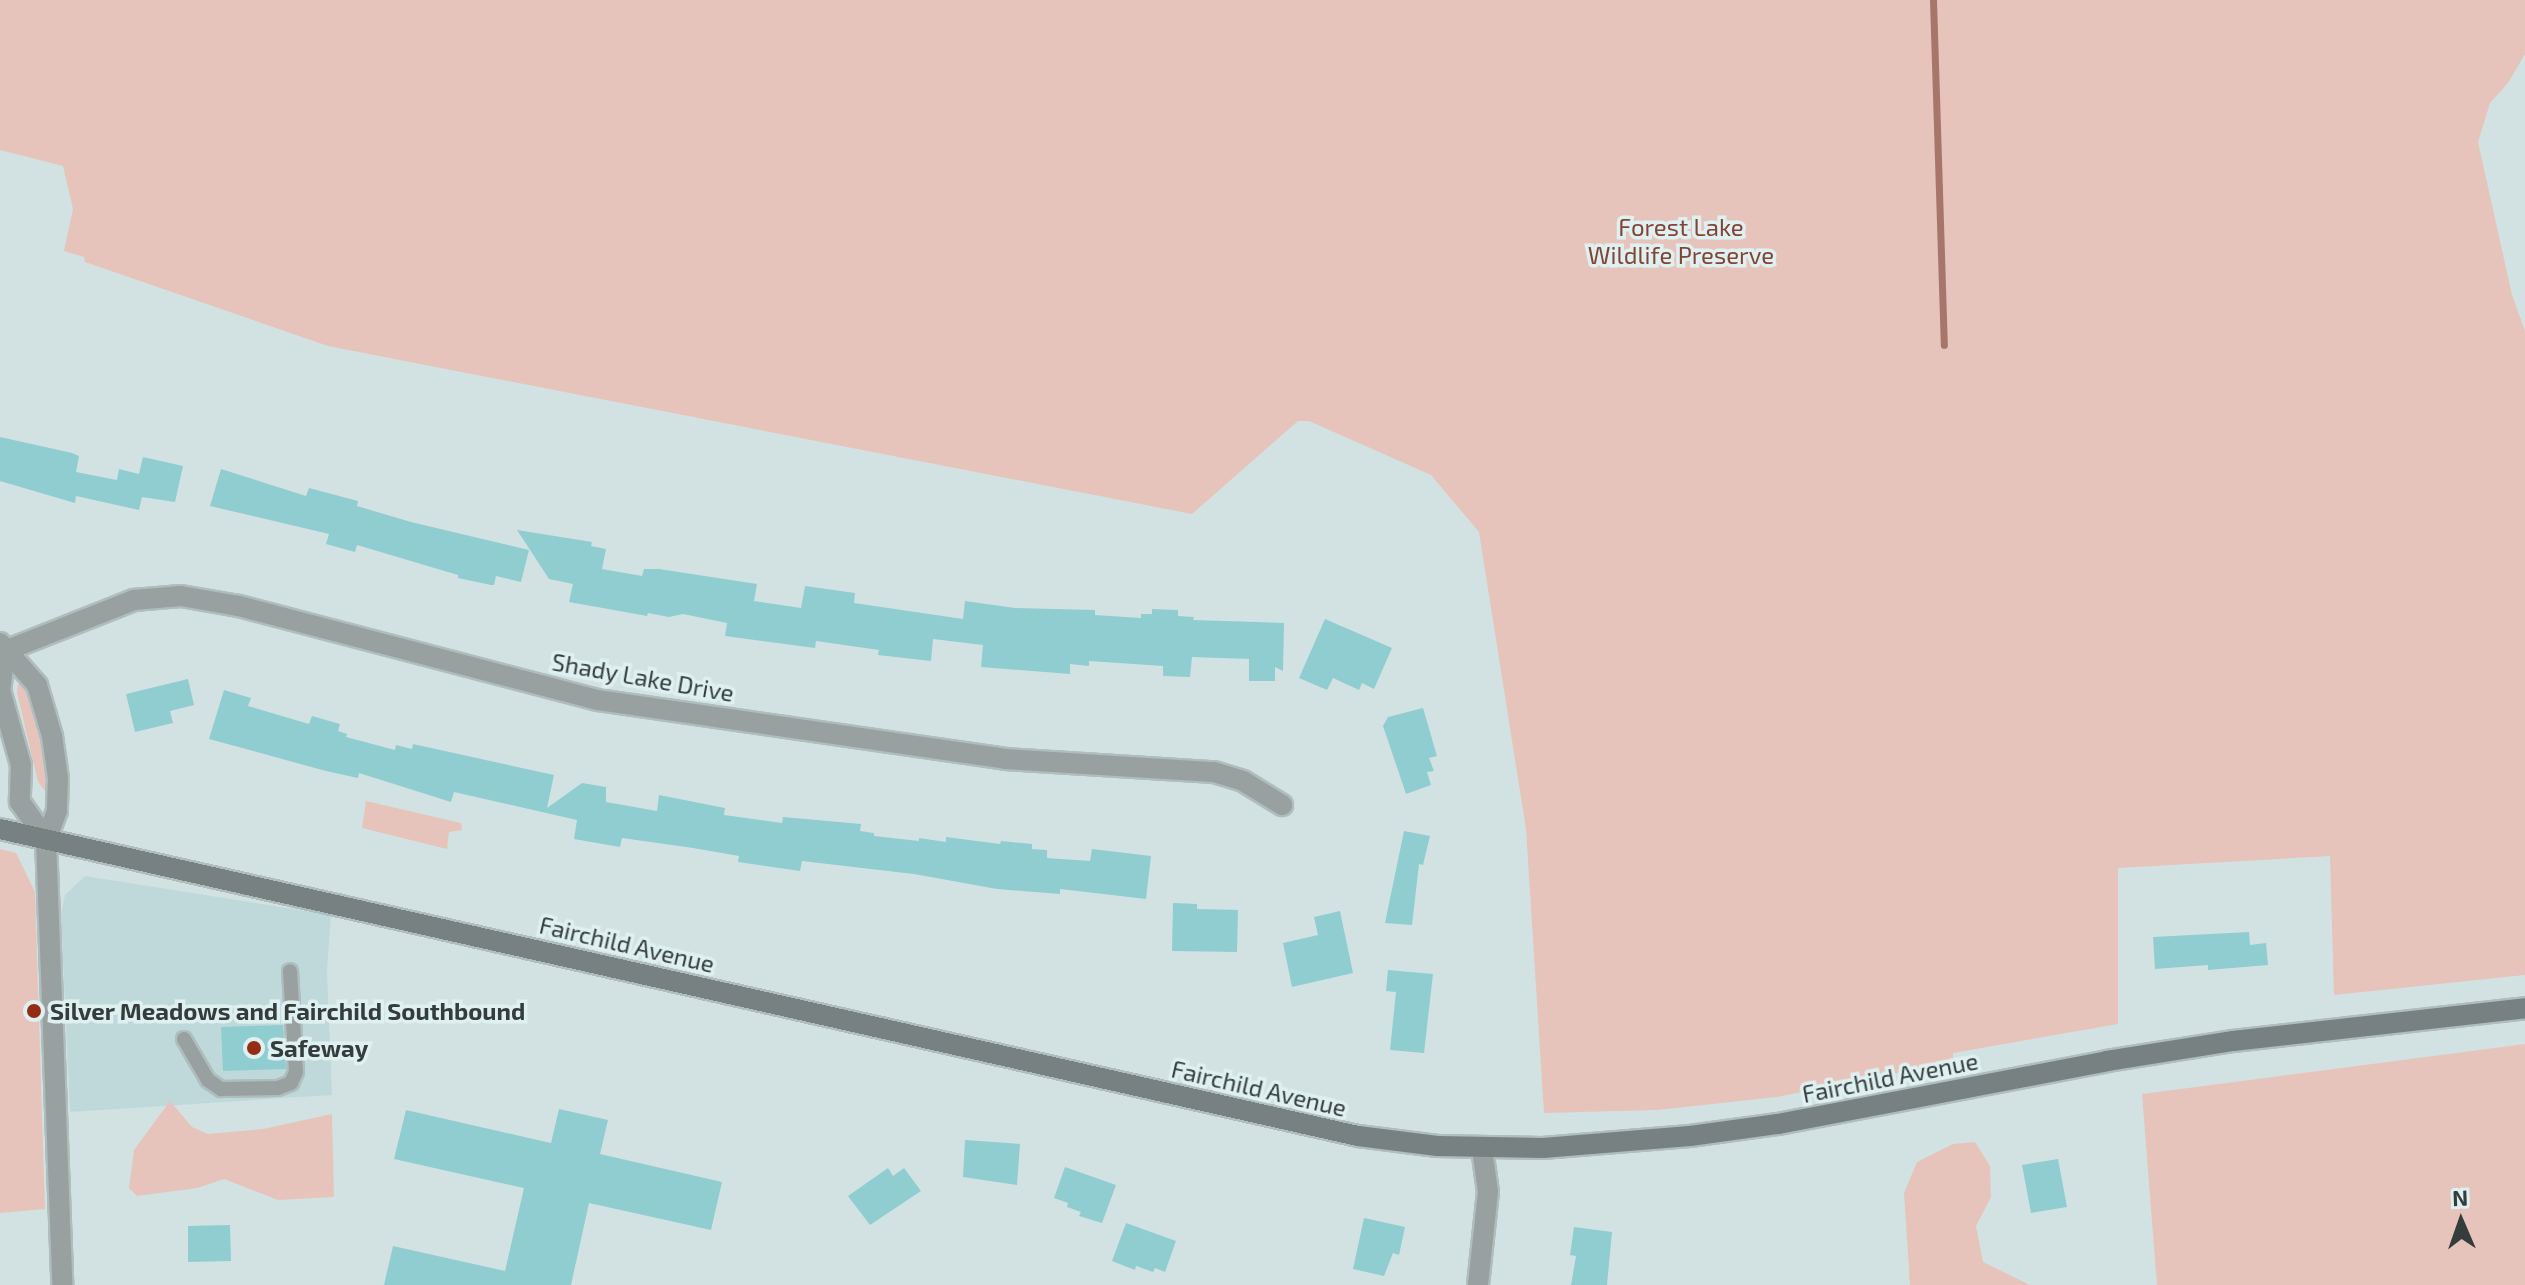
<!DOCTYPE html>
<html>
<head>
<meta charset="utf-8">
<style>
	body { margin:0 }
	#map { position:relative; width:2525px; height:1285px; overflow:hidden; background:#d2e2e3; font-family:"Exo 2",sans-serif }
	div>[style] { position:absolute }
	[style*='--x'] { left:calc(var(--x)*1px); top:calc(var(--y)*1px); width:calc(var(--w)*1px); rotate:calc(var(--a)*1deg) }
	.built>* { inset:0; background:#bfd9db }
	.green>* { inset:0; background:#e6c4bb }
	.stream>* { height:7px; margin:-3.5px; padding:0 3.5px; transform-origin:3.5px; border-radius:3.5px; background:#a6766b }
	.building>* { inset:0; background:#90cdd1 }
	.roads { filter:drop-shadow(2px 0 #afbdbe) drop-shadow(-2px 0 #afbdbe) drop-shadow(0 2px #afbdbe) drop-shadow(0 -2px #afbdbe) }
	.service>* { height:14px; margin:-7px; padding:0 7px; transform-origin:7px; border-radius:7px; background:#99a0a0 }
	.minor>* { height:20px; margin:-10px; padding:0 10px; transform-origin:10px; border-radius:10px; background:#99a0a0 }
	.tertiary>* { height:20px; margin:-10px; padding:0 10px; transform-origin:10px; border-radius:10px; background:#99a0a0 }
	.secondary>* { height:20px; margin:-10px; padding:0 10px; transform-origin:10px; border-radius:10px; background:#778182 }
	.dots>* { width:22px; height:22px; translate:-50% -50%; box-sizing:border-box; border:4px solid #dff0f1; border-radius:50% }
	span { translate:-50% -50%; white-space:nowrap; text-align:center; line-height:1.15; -webkit-text-stroke:7px #dff0f1; paint-order:stroke }
	.park-label { font-size:24px; color:#844334 }
	.street-label { font-size:24px; color:#353c3c }
	.poi-label { font-size:24px; color:#353c3c; font-weight:700 }
	.left { translate:0 -50%; text-align:left }
	.north { position:absolute; left:2421px; top:1181px; width:80px; height:80px; -webkit-text-stroke:6px #dff0f1; paint-order:stroke; rotate:358deg; font-size:22px; font-weight:700; line-height:32px; text-align:center; color:#353c3c }
	.north::after { content:''; display:block; margin:auto; width:28px; height:36px; background:#353c3c; clip-path:polygon(50% 0,100% 100%,50% 72%,0 100%) }
</style>
</head>
<body>
<div id="map">
	<div class="built">
		<div style="clip-path:polygon(85px 876px,331px 915px,327px 971px,332px 1095px,70px 1112px,61px 915px,65px 895px)"></div>
	</div>
	<div class="green">
		<div style="clip-path:polygon(0 0,2525px 0,2525px 54px,2508px 83px,2490px 103px,2478px 142px,2512px 295px,2525px 331px,2525px 975px,2334px 995px,2330px 856px,2118px 868px,2118px 1024px,1953px 1053px,1953px 1062px,1777px 1097px,1657px 1110px,1544px 1113px,1526px 829px,1479px 532px,1431px 475px,1309px 421px,1298px 421px,1192px 514px,328px 346px,85px 262px,84px 257px,64px 251px,73px 209px,63px 166px,0 150px)"></div>
		<div style="clip-path:polygon(18px 684px,26px 684px,35px 710px,47px 761px,49px 791px,46px 792px,38px 782px,17px 693px)"></div>
		<div style="clip-path:polygon(366px 801px,461px 823px,462px 830px,449px 832px,447px 849px,362px 828px)"></div>
		<div style="clip-path:polygon(0 849px,16px 853px,35px 892px,45px 1209px,0 1213px)"></div>
		<div style="clip-path:polygon(2525px 1044px,2525px 1285px,2157px 1285px,2142px 1094px)"></div>
		<div style="clip-path:polygon(170px 1101px,192px 1127px,208px 1134px,263px 1129px,332px 1114px,334px 1197px,278px 1200px,224px 1179px,197px 1188px,137px 1196px,129px 1188px,134px 1150px)"></div>
		<div style="clip-path:polygon(1975px 1142px,1990px 1166px,1991px 1197px,1976px 1226px,1983px 1262px,2030px 1285px,1910px 1285px,1904px 1193px,1917px 1162px,1953px 1144px)"></div>
	</div>
	<div class="stream">
		<div style="--x:1933;--y:0;--w:345;--a:88.2"></div>
	</div>
	<div class="building">
		<div style="clip-path:polygon(0 437px,72px 453px,79px 456px,76px 472px,117px 480px,119px 469px,139px 474px,143px 457px,183px 466px,175px 502px,142px 497px,139px 510px,76px 496px,75px 503px,0 481px)"></div>
		<div style="clip-path:polygon(221px 469px,306px 496px,309px 488px,358px 501px,357px 506px,411px 522px,529px 550px,521px 582px,496px 576px,494px 585px,491px 585px,458px 578px,458px 575px,357px 545px,355px 552px,326px 544px,329px 534px,210px 506px)"></div>
		<div style="clip-path:polygon(517px 530px,592px 542px,591px 546px,606px 549px,602px 569px,642px 576px,644px 569px,659px 569px,757px 584px,754px 601px,801px 608px,805px 586px,855px 593px,854px 603px,963px 619px,965px 601px,1015px 608px,1095px 610px,1095px 615px,1141px 618px,1141px 614px,1152px 614px,1152px 609px,1178px 610px,1178px 616px,1194px 617px,1193px 620px,1284px 623px,1283px 671px,1275px 667px,1275px 681px,1249px 681px,1249px 659px,1192px 657px,1190px 677px,1163px 676px,1163px 666px,1089px 661px,1089px 666px,1070px 664px,1070px 674px,981px 667px,983px 645px,933px 639px,931px 661px,878px 655px,879px 650px,816px 641px,815px 648px,725px 636px,727px 623px,683px 614px,669px 617px,648px 613px,647px 616px,569px 602px,573px 584px,549px 579px)"></div>
		<div style="clip-path:polygon(1325px 619px,1392px 648px,1374px 689px,1362px 683px,1359px 690px,1333px 678px,1327px 690px,1299px 678px)"></div>
		<div style="clip-path:polygon(188px 679px,194px 705px,170px 711px,173px 723px,135px 732px,126px 694px)"></div>
		<div style="clip-path:polygon(224px 690px,251px 698px,248px 706px,309px 724px,312px 716px,340px 724px,338px 731px,347px 734px,346px 737px,395px 750px,396px 745px,412px 749px,413px 744px,554px 775px,547px 808px,582px 783px,606px 787px,606px 802px,657px 811px,659px 795px,725px 808px,724px 815px,782px 823px,783px 817px,861px 824px,860px 831px,874px 833px,874px 836px,919px 841px,919px 838px,946px 842px,946px 837px,1000px 844px,1001px 841px,1032px 844px,1032px 849px,1047px 850px,1047px 858px,1090px 861px,1092px 849px,1151px 856px,1146px 899px,1060px 889px,1060px 894px,997px 889px,914px 874px,802px 861px,800px 871px,738px 862px,739px 856px,693px 848px,622px 838px,620px 847px,574px 839px,577px 820px,454px 792px,451px 802px,359px 773px,358px 778px,326px 771px,209px 739px)"></div>
		<div style="clip-path:polygon(1423px 708px,1437px 756px,1429px 758px,1434px 771px,1427px 772px,1431px 785px,1406px 794px,1383px 726px,1388px 717px)"></div>
		<div style="clip-path:polygon(1404px 831px,1430px 836px,1423px 865px,1419px 864px,1412px 925px,1385px 923px)"></div>
		<div style="clip-path:polygon(1173px 903px,1197px 904px,1197px 909px,1238px 910px,1237px 952px,1172px 951px)"></div>
		<div style="clip-path:polygon(1340px 911px,1353px 973px,1292px 987px,1283px 943px,1318px 935px,1314px 917px)"></div>
		<div style="clip-path:polygon(2249px 932px,2250px 945px,2266px 943px,2268px 965px,2208px 970px,2208px 965px,2155px 969px,2153px 937px)"></div>
		<div style="clip-path:polygon(1388px 970px,1433px 974px,1424px 1053px,1390px 1050px,1396px 992px,1386px 991px)"></div>
		<div style="clip-path:polygon(283px 1025px,286px 1069px,223px 1071px,221px 1027px)"></div>
		<div style="clip-path:polygon(559px 1109px,608px 1120px,600px 1154px,722px 1182px,711px 1230px,589px 1203px,571px 1285px,384px 1285px,393px 1246px,505px 1271px,524px 1188px,394px 1159px,406px 1110px,551px 1143px)"></div>
		<div style="clip-path:polygon(965px 1140px,1020px 1144px,1017px 1185px,963px 1177px)"></div>
		<div style="clip-path:polygon(2058px 1159px,2067px 1207px,2031px 1213px,2022px 1165px)"></div>
		<div style="clip-path:polygon(1065px 1167px,1116px 1185px,1102px 1223px,1079px 1216px,1081px 1212px,1067px 1207px,1068px 1203px,1054px 1198px)"></div>
		<div style="clip-path:polygon(888px 1168px,893px 1176px,904px 1168px,921px 1191px,870px 1225px,848px 1196px)"></div>
		<div style="clip-path:polygon(1364px 1218px,1405px 1227px,1399px 1255px,1393px 1253px,1384px 1276px,1353px 1269px)"></div>
		<div style="clip-path:polygon(1126px 1223px,1176px 1241px,1165px 1272px,1155px 1268px,1153px 1272px,1136px 1266px,1135px 1270px,1112px 1261px)"></div>
		<div style="clip-path:polygon(230px 1225px,231px 1261px,188px 1262px,188px 1226px)"></div>
		<div style="clip-path:polygon(1574px 1227px,1612px 1232px,1607px 1285px,1571px 1285px,1576px 1256px,1570px 1255px)"></div>
	</div>
	<div class="roads">
		<div class="service">
			<div style="--x:184;--y:1039;--w:48;--a:59.7"></div>
			<div style="--x:208;--y:1080;--w:16;--a:35"></div>
			<div style="--x:221;--y:1089;--w:57;--a:-1"></div>
			<div style="--x:278;--y:1088;--w:14;--a:-21"></div>
			<div style="--x:291;--y:1083;--w:12;--a:-66"></div>
			<div style="--x:296;--y:1072;--w:101;--a:-93.4"></div>
		</div>
		<div class="minor">
			<div style="--x:0;--y:643;--w:56;--a:48.6"></div>
			<div style="--x:37;--y:685;--w:53;--a:73.6"></div>
			<div style="--x:52;--y:736;--w:42;--a:81.9"></div>
			<div style="--x:58;--y:778;--w:33;--a:92"></div>
			<div style="--x:57;--y:811;--w:30;--a:111"></div>
			<div style="--x:5;--y:651;--w:139;--a:-21.6"></div>
			<div style="--x:134;--y:600;--w:47;--a:-4.9"></div>
			<div style="--x:181;--y:596;--w:59;--a:9.8"></div>
			<div style="--x:239;--y:606;--w:371;--a:14.7"></div>
			<div style="--x:598;--y:700;--w:411;--a:8.2"></div>
			<div style="--x:1005;--y:759;--w:209;--a:3.6"></div>
			<div style="--x:1214;--y:772;--w:30;--a:17"></div>
			<div style="--x:1243;--y:781;--w:46;--a:31.6"></div>
			<div style="--x:5;--y:651;--w:39;--a:97"></div>
			<div style="--x:0;--y:690;--w:78;--a:74.4"></div>
			<div style="--x:21;--y:765;--w:37;--a:92"></div>
			<div style="--x:20;--y:802;--w:45;--a:54.9"></div>
			<div style="--x:1478;--y:1285;--w:94;--a:-83.9"></div>
			<div style="--x:1488;--y:1192;--w:43;--a:-97.9"></div>
		</div>
		<div class="tertiary">
			<div style="--x:46;--y:839;--w:446;--a:87.9"></div>
		</div>
		<div class="secondary">
			<div style="--x:0;--y:829;--w:1392;--a:12.74"></div>
			<div style="--x:1358;--y:1136;--w:80;--a:7.2"></div>
			<div style="--x:1437;--y:1146;--w:106;--a:1.1"></div>
			<div style="--x:1543;--y:1148;--w:147;--a:-4.7"></div>
			<div style="--x:1690;--y:1136;--w:89;--a:-7.8"></div>
			<div style="--x:1778;--y:1124;--w:335;--a:-10.8"></div>
			<div style="--x:2107;--y:1061;--w:128;--a:-9"></div>
			<div style="--x:2233;--y:1041;--w:294;--a:-6.4"></div>
		</div>
	</div>
	<div class="dots">
		<div style="left:34px;top:1011px;background:#952c14"></div>
		<div style="left:254px;top:1048px;background:#952c14"></div>
	</div>
	<div class="park-label">
		<span style="left:1681px;top:241px">Forest Lake<br>Wildlife Preserve</span>
	</div>
	<div class="street-label">
		<span style="left:643px;top:677px;rotate:10deg">Shady Lake Drive</span>
		<span style="left:627px;top:944px;rotate:13deg">Fairchild Avenue</span>
		<span style="left:1890px;top:1077px;rotate:-11deg">Fairchild Avenue</span>
		<span style="left:1259px;top:1088px;rotate:13deg">Fairchild Avenue</span>
	</div>
	<div class="poi-label">
		<span class="left" style="left:50px;top:1011px">Silver Meadows and Fairchild Southbound</span>
		<span class="left" style="left:270px;top:1048px">Safeway</span>
	</div>
	<div class="north">N</div>
</div>
</body>
</html>
